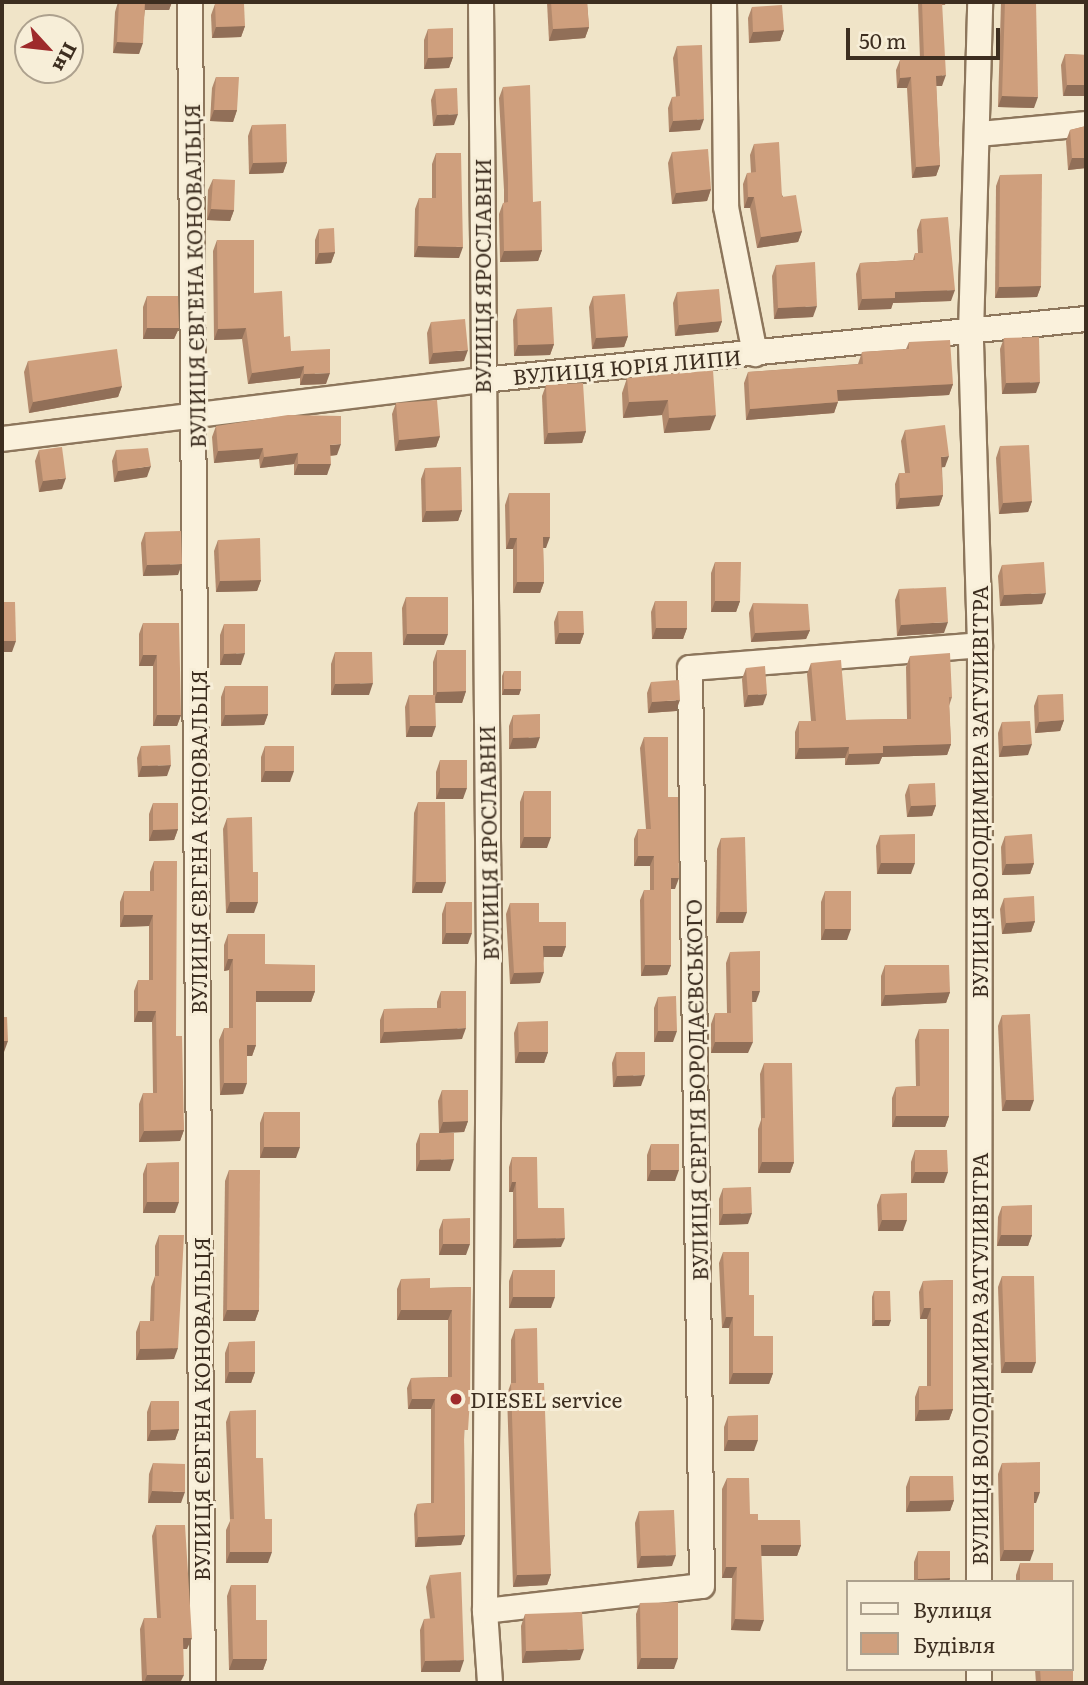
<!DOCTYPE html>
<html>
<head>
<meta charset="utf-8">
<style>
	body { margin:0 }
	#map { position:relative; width:1088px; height:1685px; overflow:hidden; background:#f0e4c8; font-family:Literata,serif }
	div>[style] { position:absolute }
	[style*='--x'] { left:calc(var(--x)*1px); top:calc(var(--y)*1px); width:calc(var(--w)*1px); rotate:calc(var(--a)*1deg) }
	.roads { filter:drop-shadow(2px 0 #8d765c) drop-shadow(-2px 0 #8d765c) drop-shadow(0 2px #8d765c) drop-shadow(0 -2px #8d765c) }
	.street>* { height:24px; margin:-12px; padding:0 12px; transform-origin:12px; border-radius:12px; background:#faf1dc }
	.wall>* { inset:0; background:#b2896c }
	.shaded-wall>* { inset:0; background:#916f58 }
	.building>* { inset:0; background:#cf9f7d }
	.dots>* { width:19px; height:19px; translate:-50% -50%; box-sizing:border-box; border:4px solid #f7eed8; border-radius:50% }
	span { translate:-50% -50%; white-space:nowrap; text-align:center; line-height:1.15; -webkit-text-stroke:6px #f7eed8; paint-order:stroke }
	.street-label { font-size:21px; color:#3d2e20 }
	.poi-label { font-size:21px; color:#3d2e20 }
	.left { translate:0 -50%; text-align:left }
	.frame { position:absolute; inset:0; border:4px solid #3d2e20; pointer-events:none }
	.legend { position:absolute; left:846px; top:1580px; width:228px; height:91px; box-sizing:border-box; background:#f7eed8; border:2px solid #ada18e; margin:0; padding:9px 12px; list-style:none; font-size:21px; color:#3d2e20 }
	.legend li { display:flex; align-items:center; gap:14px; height:35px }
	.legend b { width:35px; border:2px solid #ada18e }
	.north { position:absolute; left:14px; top:14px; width:70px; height:70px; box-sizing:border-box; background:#f7eed8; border:2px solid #ada18e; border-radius:50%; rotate:117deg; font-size:19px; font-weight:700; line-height:28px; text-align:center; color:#3d2e20 }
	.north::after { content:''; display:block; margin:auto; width:24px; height:32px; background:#9e2a2b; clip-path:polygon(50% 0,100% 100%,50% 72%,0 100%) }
	.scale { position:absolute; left:846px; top:28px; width:154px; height:32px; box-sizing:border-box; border:4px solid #3d2e20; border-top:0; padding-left:9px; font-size:21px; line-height:24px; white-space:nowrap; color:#3d2e20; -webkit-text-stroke:5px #f7eed8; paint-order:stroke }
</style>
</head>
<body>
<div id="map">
	<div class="roads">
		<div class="street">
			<div style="--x:190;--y:2;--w:1681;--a:89.56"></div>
			<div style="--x:481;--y:2;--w:957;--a:89.52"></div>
			<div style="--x:489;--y:959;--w:652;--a:90.35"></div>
			<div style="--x:485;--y:1611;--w:72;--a:86"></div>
			<div style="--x:724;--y:2;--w:205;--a:89.4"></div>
			<div style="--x:726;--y:207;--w:150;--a:78.8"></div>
			<div style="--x:979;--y:134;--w:107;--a:-5.3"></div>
			<div style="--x:2;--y:439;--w:485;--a:-7"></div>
			<div style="--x:483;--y:380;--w:606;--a:-5.78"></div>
			<div style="--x:979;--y:1582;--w:937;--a:-89.94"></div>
			<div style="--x:980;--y:645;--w:312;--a:-91.7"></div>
			<div style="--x:971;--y:333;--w:331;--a:-88.4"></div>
			<div style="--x:485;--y:1611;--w:218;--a:-6.6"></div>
			<div style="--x:702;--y:1586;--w:918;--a:-90.75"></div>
			<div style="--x:690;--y:668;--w:291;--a:-4.5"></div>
			<div style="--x:979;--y:1683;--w:14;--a:-90"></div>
		</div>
	</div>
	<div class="wall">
		<div style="clip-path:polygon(118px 2px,172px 2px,169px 10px,145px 10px,139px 54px,113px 53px,115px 12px)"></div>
		<div style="clip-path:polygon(547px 2px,587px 2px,589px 27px,585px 38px,549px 41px)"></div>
		<div style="clip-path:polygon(918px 2px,946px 2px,945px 5px,942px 5px,942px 86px,936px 86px,940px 165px,936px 176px,912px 178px,907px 88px,897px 88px,896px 70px,900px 60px,920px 59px)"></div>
		<div style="clip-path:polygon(1001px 2px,1036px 2px,1034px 108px,998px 107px)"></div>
		<div style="clip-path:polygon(215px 4px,245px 26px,241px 37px,212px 38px,211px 15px)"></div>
		<div style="clip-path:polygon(752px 7px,784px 30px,780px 41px,749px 43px,748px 18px)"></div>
		<div style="clip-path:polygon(428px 29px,453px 57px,449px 68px,424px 69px,424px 40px)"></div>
		<div style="clip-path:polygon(677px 46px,700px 130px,669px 132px,668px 108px,672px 97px,676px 97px,673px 58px)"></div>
		<div style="clip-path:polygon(1065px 54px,1086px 55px,1063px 96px,1061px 65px)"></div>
		<div style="clip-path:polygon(216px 77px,237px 110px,233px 122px,210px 121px,212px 88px)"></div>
		<div style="clip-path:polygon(503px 87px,542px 250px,538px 261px,500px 262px,499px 214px,503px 203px,504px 203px,504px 190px,499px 98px)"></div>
		<div style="clip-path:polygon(435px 89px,454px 125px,433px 126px,431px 100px)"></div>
		<div style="clip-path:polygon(252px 125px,287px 162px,283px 173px,249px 174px,248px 136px)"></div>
		<div style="clip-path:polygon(1086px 126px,1086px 168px,1068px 170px,1066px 141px,1070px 130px)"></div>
		<div style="clip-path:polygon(754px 144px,802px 231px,798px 242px,757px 248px,750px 208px,744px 208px,743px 184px,747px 173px,751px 173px,750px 155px)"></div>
		<div style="clip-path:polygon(672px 152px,711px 189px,707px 201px,672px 204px,668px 163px)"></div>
		<div style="clip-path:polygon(436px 153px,459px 258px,414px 257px,415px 209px,419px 198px,432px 198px,432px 164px)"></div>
		<div style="clip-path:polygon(1000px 175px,1041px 286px,1037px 297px,995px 298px,996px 186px)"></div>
		<div style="clip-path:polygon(213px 179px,234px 210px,230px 221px,207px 220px,208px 190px)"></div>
		<div style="clip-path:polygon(921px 219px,951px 301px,893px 303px,891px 309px,858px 310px,856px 274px,860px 263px,913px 260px,915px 253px,918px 253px,917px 230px)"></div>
		<div style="clip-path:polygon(319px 229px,335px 252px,331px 263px,315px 264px,315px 240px)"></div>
		<div style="clip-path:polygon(217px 240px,284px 337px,291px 351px,326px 384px,300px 385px,300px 378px,248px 384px,242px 339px,214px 340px,213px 251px)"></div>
		<div style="clip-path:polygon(776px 265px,813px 317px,774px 319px,772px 276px)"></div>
		<div style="clip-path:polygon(677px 292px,722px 321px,718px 332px,675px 336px,673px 303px)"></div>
		<div style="clip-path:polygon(147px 296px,179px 328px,174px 339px,143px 339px,143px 307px)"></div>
		<div style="clip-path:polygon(593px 296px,628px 336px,624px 347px,592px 349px,589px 307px)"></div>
		<div style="clip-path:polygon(517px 309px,554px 344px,550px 355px,514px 356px,513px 320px)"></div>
		<div style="clip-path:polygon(431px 322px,464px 361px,429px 364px,427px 333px)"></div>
		<div style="clip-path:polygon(1004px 338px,1036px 393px,1002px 394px,1000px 349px)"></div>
		<div style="clip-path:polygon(909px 342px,953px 384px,949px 395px,838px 401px,834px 413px,746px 420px,744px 383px,748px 372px,858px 364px,862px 352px,906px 349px)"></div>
		<div style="clip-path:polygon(28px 361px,122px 386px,118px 397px,29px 413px,24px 372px)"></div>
		<div style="clip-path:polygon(713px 370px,710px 430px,664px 433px,662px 415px,623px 418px,622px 393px,627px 378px)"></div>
		<div style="clip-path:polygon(546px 385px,586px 431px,582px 443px,544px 444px,542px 396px)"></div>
		<div style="clip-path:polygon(396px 403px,440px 436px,436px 447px,395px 451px,392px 414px)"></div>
		<div style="clip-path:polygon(216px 426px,337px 455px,330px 456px,327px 475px,294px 475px,294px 464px,260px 468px,259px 459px,214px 463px,212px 437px)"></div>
		<div style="clip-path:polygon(905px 430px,945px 467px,942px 467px,943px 495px,939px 506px,896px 509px,895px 484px,899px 473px,905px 473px,901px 441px)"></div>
		<div style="clip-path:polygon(1000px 446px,1032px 501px,1028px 512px,999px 514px,996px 458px)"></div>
		<div style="clip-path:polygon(39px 450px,62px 489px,39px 492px,35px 461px)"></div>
		<div style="clip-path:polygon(116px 450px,147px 477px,114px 482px,112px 461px)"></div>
		<div style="clip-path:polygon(425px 468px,462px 510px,458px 521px,422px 522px,421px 479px)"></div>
		<div style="clip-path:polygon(509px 493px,546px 548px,543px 548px,544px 582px,540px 593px,513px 593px,513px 549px,506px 549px,505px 505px)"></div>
		<div style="clip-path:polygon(145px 532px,178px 575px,143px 576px,141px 543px)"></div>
		<div style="clip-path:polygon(218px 540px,261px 580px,257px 591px,216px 592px,214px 551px)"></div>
		<div style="clip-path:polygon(715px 562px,740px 601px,736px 612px,711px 612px,711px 573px)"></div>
		<div style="clip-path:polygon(1002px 565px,1042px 604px,1000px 606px,998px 576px)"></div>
		<div style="clip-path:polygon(899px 589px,944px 633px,897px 636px,895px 600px)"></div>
		<div style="clip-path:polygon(406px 597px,444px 645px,403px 645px,402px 608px)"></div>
		<div style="clip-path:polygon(655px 601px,687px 628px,683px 639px,652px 639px,651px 612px)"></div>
		<div style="clip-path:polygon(753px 603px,810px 630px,806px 639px,751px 642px,749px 613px)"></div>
		<div style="clip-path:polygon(558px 611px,584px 633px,580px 644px,555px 644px,554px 622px)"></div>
		<div style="clip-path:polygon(143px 623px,181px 715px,177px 726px,153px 726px,153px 666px,139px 666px,139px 634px)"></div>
		<div style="clip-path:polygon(224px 624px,241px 665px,220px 665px,220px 635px)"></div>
		<div style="clip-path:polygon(437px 650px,466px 691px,462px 703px,435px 703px,432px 737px,406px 737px,405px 707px,409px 695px,433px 695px,433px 662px)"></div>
		<div style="clip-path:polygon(335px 652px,369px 695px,331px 695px,331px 664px)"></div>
		<div style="clip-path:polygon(910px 656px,952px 697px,949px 706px,951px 744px,947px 755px,882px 757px,879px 764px,845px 765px,845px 758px,795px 759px,795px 732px,799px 721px,811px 721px,807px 674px,811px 663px,846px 720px,907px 719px,906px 667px)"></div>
		<div style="clip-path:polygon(746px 668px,763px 705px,744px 707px,742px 679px)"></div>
		<div style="clip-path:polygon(504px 671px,521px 689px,519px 695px,502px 695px,502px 676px)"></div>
		<div style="clip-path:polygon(651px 682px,676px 711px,648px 713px,647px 693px)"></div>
		<div style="clip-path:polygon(225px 686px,268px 714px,264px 725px,221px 726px,221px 697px)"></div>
		<div style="clip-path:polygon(1038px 695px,1064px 720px,1060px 731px,1035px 733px,1034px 706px)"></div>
		<div style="clip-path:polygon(513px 715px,536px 748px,509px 749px,509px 726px)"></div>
		<div style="clip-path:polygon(1002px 722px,1028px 755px,999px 757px,998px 733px)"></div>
		<div style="clip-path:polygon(644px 737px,668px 797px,675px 889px,671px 889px,671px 965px,667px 975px,641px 976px,640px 900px,644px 890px,650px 890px,650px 866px,634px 866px,634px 839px,638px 829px,646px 829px,640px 748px)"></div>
		<div style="clip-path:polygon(141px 746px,167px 776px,138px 777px,137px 758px)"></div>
		<div style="clip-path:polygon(265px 746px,290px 782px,261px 782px,261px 757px)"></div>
		<div style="clip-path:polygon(440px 760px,463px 799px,436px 799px,436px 772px)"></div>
		<div style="clip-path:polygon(909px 784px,936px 805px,932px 816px,907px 817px,905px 795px)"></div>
		<div style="clip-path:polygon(524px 791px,547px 848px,520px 848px,520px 802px)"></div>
		<div style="clip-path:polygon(418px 802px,442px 893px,412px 893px,414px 813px)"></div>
		<div style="clip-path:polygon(153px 803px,178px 829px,174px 840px,149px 841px,149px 814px)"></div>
		<div style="clip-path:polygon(227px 818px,253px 872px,254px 913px,226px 913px,223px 829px)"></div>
		<div style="clip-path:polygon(880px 835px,911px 874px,877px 874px,876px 846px)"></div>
		<div style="clip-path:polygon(1005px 836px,1034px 863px,1030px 874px,1002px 875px,1001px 847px)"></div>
		<div style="clip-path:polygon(721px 838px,743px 923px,716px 923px,717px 849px)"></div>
		<div style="clip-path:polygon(154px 861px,176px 1036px,184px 1130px,180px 1141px,139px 1142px,139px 1104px,143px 1093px,153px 1093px,152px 1022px,134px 1022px,134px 991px,138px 980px,149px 980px,149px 926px,120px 927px,120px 902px,124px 891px,150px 891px,150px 872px)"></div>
		<div style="clip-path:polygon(825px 891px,847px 940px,821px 940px,821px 902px)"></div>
		<div style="clip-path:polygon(1004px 898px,1035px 921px,1031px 932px,1002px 934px,1000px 909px)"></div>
		<div style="clip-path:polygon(446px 902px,468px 944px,442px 944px,442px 914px)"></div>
		<div style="clip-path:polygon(510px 903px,539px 922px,566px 946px,562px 957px,544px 957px,540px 983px,510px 984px,506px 914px)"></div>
		<div style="clip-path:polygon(228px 934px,265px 964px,315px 991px,311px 1002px,256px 1002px,256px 1045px,252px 1056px,247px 1056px,243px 1094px,220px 1095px,219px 1040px,224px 1028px,229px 1028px,229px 970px,224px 971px,224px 945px)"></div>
		<div style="clip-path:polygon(730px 952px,756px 1002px,752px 1002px,748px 1053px,711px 1053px,711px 1024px,715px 1013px,727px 1013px,726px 963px)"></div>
		<div style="clip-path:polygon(885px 965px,950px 992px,946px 1003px,881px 1006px,881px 976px)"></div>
		<div style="clip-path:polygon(441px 991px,462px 1039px,380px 1043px,380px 1020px,384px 1009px,437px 1008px,437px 1002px)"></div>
		<div style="clip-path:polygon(658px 997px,673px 1042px,654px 1042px,654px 1008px)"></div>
		<div style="clip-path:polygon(1002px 1015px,1030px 1111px,1002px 1111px,998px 1026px)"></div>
		<div style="clip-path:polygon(518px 1022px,548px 1052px,544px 1063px,515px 1063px,514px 1033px)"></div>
		<div style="clip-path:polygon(919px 1029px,949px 1116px,945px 1127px,892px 1127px,892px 1098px,896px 1087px,916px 1086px,915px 1040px)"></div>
		<div style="clip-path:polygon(616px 1052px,641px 1086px,613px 1087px,612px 1063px)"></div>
		<div style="clip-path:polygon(764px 1063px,794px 1162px,790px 1173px,758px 1173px,758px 1129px,761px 1120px,760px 1074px)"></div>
		<div style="clip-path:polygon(442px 1090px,468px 1121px,464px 1132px,439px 1133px,438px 1101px)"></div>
		<div style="clip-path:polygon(264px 1112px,296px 1158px,260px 1158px,260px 1123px)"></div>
		<div style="clip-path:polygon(420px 1133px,450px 1171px,416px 1171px,416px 1144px)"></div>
		<div style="clip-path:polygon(651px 1144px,675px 1181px,647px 1181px,647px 1155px)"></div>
		<div style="clip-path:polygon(915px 1150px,944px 1183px,911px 1183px,911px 1162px)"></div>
		<div style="clip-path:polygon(512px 1157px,538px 1208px,561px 1247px,513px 1248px,513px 1192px,509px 1192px,509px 1167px)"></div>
		<div style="clip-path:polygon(147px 1163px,175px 1213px,143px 1213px,143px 1174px)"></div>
		<div style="clip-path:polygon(229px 1170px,259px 1310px,255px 1321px,223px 1321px,225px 1181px)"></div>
		<div style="clip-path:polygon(723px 1188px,748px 1224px,719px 1225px,719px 1199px)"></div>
		<div style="clip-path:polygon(881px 1194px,903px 1231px,878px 1231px,877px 1205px)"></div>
		<div style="clip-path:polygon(1002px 1206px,1032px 1235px,1028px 1246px,997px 1246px,998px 1217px)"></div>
		<div style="clip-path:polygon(443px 1219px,466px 1255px,439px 1255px,439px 1230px)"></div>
		<div style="clip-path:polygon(159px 1235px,174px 1359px,136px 1360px,136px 1332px,140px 1321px,150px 1321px,151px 1287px,155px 1276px,155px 1246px)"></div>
		<div style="clip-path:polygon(723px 1252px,749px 1295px,754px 1336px,773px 1373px,769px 1384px,729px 1384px,729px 1328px,722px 1328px,719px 1263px)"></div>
		<div style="clip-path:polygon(513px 1270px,551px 1308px,509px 1308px,509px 1281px)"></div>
		<div style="clip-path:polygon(1002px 1276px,1032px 1373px,1001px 1373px,998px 1287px)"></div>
		<div style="clip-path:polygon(401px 1279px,430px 1288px,471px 1287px,464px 1440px,465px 1535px,461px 1545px,415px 1547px,414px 1514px,417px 1504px,431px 1503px,431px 1409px,408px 1409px,407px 1388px,411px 1378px,448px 1377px,448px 1320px,397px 1320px,397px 1289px)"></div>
		<div style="clip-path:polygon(953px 1280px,953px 1409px,949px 1420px,915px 1421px,915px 1397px,919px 1386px,927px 1386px,927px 1319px,920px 1319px,919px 1292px,923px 1281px)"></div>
		<div style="clip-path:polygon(874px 1291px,889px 1326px,872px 1326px,872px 1297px)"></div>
		<div style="clip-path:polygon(515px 1329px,551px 1574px,547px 1585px,513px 1587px,507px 1394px,511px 1383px,511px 1340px)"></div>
		<div style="clip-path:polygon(229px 1342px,255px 1372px,251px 1383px,225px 1383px,225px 1353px)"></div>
		<div style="clip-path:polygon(151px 1401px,179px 1429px,175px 1440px,147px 1441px,147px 1412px)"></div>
		<div style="clip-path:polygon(230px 1411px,256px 1458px,268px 1563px,226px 1563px,226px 1530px,230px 1521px,226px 1422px)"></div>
		<div style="clip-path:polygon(728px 1416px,754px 1451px,724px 1451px,724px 1427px)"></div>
		<div style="clip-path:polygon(153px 1463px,181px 1503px,148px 1503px,149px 1474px)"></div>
		<div style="clip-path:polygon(1002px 1463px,1036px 1503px,1034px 1503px,1030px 1561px,1000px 1561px,998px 1474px)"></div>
		<div style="clip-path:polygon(910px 1476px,954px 1500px,950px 1511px,906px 1512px,906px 1487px)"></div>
		<div style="clip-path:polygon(727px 1478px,750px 1514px,758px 1520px,801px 1545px,797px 1556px,761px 1556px,760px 1631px,731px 1630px,732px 1578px,722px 1578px,722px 1489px)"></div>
		<div style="clip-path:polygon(639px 1511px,672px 1566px,637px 1568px,635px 1523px)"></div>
		<div style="clip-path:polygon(156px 1525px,187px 1649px,183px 1649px,180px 1683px,142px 1683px,140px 1629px,144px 1618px,157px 1618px,152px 1536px)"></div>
		<div style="clip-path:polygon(918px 1551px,950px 1578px,949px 1582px,914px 1582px,914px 1562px)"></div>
		<div style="clip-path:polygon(1020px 1563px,1053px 1582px,1016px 1582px,1016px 1575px)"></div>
		<div style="clip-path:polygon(430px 1575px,460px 1672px,421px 1672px,420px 1630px,424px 1619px,430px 1619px,426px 1587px)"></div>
		<div style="clip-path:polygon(231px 1585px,256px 1620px,267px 1659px,263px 1670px,229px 1670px,227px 1596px)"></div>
		<div style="clip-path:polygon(640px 1603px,674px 1669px,637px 1669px,636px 1614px)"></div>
		<div style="clip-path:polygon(525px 1614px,580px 1660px,522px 1663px,521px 1626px)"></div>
		<div style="clip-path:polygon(1035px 1669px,1072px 1669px,1073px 1683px,1036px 1683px)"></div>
	</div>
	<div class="shaded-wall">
		<div style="clip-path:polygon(141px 2px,172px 2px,169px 10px,138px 10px)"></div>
		<div style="clip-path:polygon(245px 26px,241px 37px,212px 38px,216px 27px)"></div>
		<div style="clip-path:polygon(589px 27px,585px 38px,549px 41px,553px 29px)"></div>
		<div style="clip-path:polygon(784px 30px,780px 41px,749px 43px,753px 32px)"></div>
		<div style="clip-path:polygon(117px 42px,143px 43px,139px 54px,113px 53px)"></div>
		<div style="clip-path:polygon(453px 57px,449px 68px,424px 69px,428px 58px)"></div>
		<div style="clip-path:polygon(946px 75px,942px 86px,932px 86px,936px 76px)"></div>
		<div style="clip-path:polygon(911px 77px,907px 88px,897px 88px,900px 78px)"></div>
		<div style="clip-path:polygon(1067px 85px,1086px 85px,1086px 96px,1063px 96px)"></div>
		<div style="clip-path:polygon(1002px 96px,1038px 97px,1034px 108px,998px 107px)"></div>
		<div style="clip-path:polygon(214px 110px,237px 110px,233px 122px,210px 121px)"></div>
		<div style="clip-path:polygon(458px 114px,454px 125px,433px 126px,437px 115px)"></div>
		<div style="clip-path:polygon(704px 119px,700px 130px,669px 132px,673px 121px)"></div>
		<div style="clip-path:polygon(1072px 158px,1086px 158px,1086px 168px,1068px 170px)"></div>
		<div style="clip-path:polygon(287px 162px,283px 173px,249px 174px,253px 163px)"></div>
		<div style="clip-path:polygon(940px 165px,936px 176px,912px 178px,916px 167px)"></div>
		<div style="clip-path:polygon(711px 189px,707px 201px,672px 204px,676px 193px)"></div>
		<div style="clip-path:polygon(748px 197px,754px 197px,750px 208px,744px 208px)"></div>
		<div style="clip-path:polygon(211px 209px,234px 210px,230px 221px,207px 220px)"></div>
		<div style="clip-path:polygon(802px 231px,798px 242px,757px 248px,761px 237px)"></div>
		<div style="clip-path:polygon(418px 246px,463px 247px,459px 258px,414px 257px)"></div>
		<div style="clip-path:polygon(542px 250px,538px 261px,500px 262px,504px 251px)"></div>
		<div style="clip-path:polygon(335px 252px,331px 263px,315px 264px,319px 253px)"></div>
		<div style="clip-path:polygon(1041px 286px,1037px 297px,995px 298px,999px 287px)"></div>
		<div style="clip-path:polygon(955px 290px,951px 301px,893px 303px,891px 309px,858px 310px,862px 299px,895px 292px)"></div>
		<div style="clip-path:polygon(817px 306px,813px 317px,774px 319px,778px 308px)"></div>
		<div style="clip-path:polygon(722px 321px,718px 332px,675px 336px,679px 325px)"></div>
		<div style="clip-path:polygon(147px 328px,179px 328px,174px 339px,143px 339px)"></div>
		<div style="clip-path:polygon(246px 328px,242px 339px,214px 340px,218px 329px)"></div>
		<div style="clip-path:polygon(628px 336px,624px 347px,592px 349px,596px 338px)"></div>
		<div style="clip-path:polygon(554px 344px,550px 355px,514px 356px,518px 345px)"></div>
		<div style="clip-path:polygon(468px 350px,464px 361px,429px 364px,433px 353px)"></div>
		<div style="clip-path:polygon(304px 366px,300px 378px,248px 384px,252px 373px)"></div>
		<div style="clip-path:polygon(330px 373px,326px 384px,300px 385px,304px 374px)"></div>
		<div style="clip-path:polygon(1040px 382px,1036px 393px,1002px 394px,1006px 383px)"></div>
		<div style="clip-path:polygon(953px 384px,949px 395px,833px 401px,837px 390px)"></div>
		<div style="clip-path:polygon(122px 386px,118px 397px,29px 413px,33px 402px)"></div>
		<div style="clip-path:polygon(668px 400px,662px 415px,623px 418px,629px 402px)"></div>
		<div style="clip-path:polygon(838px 402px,834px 413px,746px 420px,750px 409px)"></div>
		<div style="clip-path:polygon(716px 415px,710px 430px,664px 433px,669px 418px)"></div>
		<div style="clip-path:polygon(586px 431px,582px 443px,544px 444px,548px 433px)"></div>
		<div style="clip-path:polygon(440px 436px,436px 447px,395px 451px,399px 440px)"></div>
		<div style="clip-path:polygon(341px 444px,337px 455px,326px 456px,330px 445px)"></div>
		<div style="clip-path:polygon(263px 448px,259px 459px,214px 463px,218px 451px)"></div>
		<div style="clip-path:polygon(298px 453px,294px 464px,260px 468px,264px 457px)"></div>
		<div style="clip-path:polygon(949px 456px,945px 467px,937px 468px,941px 457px)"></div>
		<div style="clip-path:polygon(298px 464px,331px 464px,327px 475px,294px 475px)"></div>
		<div style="clip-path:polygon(151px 466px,147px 477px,114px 482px,118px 471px)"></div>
		<div style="clip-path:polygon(66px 478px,62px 489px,39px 492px,43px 481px)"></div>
		<div style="clip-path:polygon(943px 495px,939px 506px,896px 509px,900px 498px)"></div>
		<div style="clip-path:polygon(1032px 501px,1028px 512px,999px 514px,1003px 503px)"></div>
		<div style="clip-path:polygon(462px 510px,458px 521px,422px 522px,426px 511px)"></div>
		<div style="clip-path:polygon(543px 537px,550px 537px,546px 548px,539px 548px)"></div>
		<div style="clip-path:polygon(510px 538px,517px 538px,513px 549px,506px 549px)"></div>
		<div style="clip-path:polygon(182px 564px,178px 575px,143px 576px,147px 565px)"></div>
		<div style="clip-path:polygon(261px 580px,257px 591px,216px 592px,220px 581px)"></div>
		<div style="clip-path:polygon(517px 582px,544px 582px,540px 593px,513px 593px)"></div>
		<div style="clip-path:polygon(1046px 593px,1042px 604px,1000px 606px,1004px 595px)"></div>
		<div style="clip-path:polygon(715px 601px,740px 601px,736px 612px,711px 612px)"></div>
		<div style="clip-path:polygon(948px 622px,944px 633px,897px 636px,901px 625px)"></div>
		<div style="clip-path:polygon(656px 628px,687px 628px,683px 639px,652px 639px)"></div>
		<div style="clip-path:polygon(810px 630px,806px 639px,751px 642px,755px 633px)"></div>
		<div style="clip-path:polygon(559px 633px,584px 633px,580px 644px,555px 644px)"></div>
		<div style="clip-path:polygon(407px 634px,448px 634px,444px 645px,403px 645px)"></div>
		<div style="clip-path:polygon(2px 641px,16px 641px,12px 652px,2px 652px)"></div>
		<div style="clip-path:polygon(245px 653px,241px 665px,220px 665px,224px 654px)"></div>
		<div style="clip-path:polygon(143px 655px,157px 655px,153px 666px,139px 666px)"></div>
		<div style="clip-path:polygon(373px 683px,369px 695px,331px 695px,335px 684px)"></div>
		<div style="clip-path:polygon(504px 689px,521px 689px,519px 695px,502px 695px)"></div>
		<div style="clip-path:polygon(466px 691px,462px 703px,433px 703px,437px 692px)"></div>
		<div style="clip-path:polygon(767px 694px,763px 705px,744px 707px,748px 695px)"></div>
		<div style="clip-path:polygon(680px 700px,676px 711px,648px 713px,652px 702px)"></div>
		<div style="clip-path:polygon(268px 714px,264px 725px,221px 726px,225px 715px)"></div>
		<div style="clip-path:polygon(157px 715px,181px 715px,177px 726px,153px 726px)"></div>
		<div style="clip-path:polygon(1064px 720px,1060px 731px,1035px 733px,1039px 722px)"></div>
		<div style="clip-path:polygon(410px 726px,436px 726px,432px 737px,406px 737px)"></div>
		<div style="clip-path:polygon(540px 737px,536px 748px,509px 749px,513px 738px)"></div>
		<div style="clip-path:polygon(951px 744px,947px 755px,882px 757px,879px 764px,845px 765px,849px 754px,883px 746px)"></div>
		<div style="clip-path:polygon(1032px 744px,1028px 755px,999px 757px,1003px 746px)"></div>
		<div style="clip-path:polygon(849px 747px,845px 758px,795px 759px,799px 748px)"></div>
		<div style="clip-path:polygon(171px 765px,167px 776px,138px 777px,142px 766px)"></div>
		<div style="clip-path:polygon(265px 771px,294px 771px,290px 782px,261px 782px)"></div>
		<div style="clip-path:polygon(440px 788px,467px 788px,463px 799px,436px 799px)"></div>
		<div style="clip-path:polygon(936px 805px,932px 816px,907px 817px,911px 806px)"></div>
		<div style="clip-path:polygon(178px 829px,174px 840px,149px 841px,153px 830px)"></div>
		<div style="clip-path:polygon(524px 837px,551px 837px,547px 848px,520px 848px)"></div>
		<div style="clip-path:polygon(638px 856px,654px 856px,650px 866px,634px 866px)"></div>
		<div style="clip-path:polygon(881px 863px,915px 863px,911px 874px,877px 874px)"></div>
		<div style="clip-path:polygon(1034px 863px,1030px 874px,1002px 875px,1006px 864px)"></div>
		<div style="clip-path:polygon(671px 878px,679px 878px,675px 889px,667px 889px)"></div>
		<div style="clip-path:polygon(416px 882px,446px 882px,442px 893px,412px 893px)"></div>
		<div style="clip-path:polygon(230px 902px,258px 902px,254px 913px,226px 913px)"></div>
		<div style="clip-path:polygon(720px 912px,747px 912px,743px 923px,716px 923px)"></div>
		<div style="clip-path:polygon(124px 915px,153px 915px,149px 926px,120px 927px)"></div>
		<div style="clip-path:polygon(1035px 921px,1031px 932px,1002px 934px,1006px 923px)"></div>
		<div style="clip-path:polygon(825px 929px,851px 929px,847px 940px,821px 940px)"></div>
		<div style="clip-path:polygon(446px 933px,472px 933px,468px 944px,442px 944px)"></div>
		<div style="clip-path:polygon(543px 946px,566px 946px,562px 957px,539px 957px)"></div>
		<div style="clip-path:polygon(228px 959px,233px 959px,229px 970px,224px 971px)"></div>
		<div style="clip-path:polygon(645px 965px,671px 965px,667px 975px,641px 976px)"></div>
		<div style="clip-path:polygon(544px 972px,540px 983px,510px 984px,514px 973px)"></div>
		<div style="clip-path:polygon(256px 991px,315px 991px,311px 1002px,252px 1002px)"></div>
		<div style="clip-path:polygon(752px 991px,760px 991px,756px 1002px,748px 1002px)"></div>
		<div style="clip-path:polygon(950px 992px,946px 1003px,881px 1006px,885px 995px)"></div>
		<div style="clip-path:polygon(138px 1011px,156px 1011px,152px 1022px,134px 1022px)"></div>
		<div style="clip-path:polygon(466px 1028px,462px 1039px,380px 1043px,384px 1032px)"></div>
		<div style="clip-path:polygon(658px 1031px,677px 1031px,673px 1042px,654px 1042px)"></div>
		<div style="clip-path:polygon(2px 1041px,8px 1041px,4px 1052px,2px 1052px)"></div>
		<div style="clip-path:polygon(715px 1042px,753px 1042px,748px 1053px,711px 1053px)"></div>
		<div style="clip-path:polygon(247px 1045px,256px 1045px,252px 1056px,243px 1056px)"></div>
		<div style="clip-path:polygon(519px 1052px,548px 1052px,544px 1063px,515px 1063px)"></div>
		<div style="clip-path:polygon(645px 1075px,641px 1086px,613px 1087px,617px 1076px)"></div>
		<div style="clip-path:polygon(224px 1083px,247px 1083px,243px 1094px,220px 1095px)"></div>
		<div style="clip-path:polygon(1006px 1100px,1034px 1100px,1030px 1111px,1002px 1111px)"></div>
		<div style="clip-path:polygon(896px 1116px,949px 1116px,945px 1127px,892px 1127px)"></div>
		<div style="clip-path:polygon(468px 1121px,464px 1132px,439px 1133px,443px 1122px)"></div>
		<div style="clip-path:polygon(184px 1130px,180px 1141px,139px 1142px,144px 1131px)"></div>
		<div style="clip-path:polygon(264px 1147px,300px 1147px,296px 1158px,260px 1158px)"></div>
		<div style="clip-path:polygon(454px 1159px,450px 1171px,416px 1171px,420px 1160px)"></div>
		<div style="clip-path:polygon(762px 1162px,794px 1162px,790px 1173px,758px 1173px)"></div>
		<div style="clip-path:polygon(651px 1170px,679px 1170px,675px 1181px,647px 1181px)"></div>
		<div style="clip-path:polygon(915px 1172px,948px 1172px,944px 1183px,911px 1183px)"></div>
		<div style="clip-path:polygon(512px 1182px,516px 1182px,513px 1192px,509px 1192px)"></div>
		<div style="clip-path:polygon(147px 1202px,179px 1202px,175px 1213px,143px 1213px)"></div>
		<div style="clip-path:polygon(752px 1213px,748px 1224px,719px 1225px,723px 1214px)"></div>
		<div style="clip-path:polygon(882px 1220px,907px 1220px,903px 1231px,878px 1231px)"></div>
		<div style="clip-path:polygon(1001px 1235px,1032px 1235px,1028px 1246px,997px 1246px)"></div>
		<div style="clip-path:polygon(565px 1238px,561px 1247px,513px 1248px,517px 1239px)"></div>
		<div style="clip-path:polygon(443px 1244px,470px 1244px,466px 1255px,439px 1255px)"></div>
		<div style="clip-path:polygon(513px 1297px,555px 1297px,551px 1308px,509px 1308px)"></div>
		<div style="clip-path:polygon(924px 1308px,931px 1308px,927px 1319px,920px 1319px)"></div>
		<div style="clip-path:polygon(227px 1310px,259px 1310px,255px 1321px,223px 1321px)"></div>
		<div style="clip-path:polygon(401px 1310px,452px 1310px,448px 1320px,397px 1320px)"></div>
		<div style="clip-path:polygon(726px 1317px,733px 1317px,729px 1328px,722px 1328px)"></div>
		<div style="clip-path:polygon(875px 1320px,891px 1320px,889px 1326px,872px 1326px)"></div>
		<div style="clip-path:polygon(178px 1348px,174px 1359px,136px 1360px,140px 1349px)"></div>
		<div style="clip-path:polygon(1005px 1362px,1036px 1362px,1032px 1373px,1001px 1373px)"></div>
		<div style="clip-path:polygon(229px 1372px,255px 1372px,251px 1383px,225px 1383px)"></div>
		<div style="clip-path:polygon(733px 1373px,773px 1373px,769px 1384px,729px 1384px)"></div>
		<div style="clip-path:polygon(412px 1399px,435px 1399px,431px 1409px,408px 1409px)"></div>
		<div style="clip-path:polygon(953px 1409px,949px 1420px,915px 1421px,919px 1410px)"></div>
		<div style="clip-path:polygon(179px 1429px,175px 1440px,147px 1441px,151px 1430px)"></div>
		<div style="clip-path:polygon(728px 1440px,758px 1440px,754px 1451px,724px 1451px)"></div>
		<div style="clip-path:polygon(152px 1491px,185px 1492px,181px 1503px,148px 1503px)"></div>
		<div style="clip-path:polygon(1034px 1492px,1040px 1492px,1036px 1503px,1030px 1503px)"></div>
		<div style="clip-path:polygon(954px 1500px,950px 1511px,906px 1512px,910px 1501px)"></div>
		<div style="clip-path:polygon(465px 1535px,461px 1545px,415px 1547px,418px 1537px)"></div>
		<div style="clip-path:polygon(761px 1545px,801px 1545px,797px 1556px,757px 1556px)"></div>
		<div style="clip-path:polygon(1004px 1550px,1034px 1550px,1030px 1561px,1000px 1561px)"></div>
		<div style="clip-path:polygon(230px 1552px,272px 1552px,268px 1563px,226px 1563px)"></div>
		<div style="clip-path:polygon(676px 1555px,672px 1566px,637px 1568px,641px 1556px)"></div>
		<div style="clip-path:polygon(726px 1567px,737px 1567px,732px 1578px,722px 1578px)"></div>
		<div style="clip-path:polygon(551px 1574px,547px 1585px,513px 1587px,517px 1575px)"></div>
		<div style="clip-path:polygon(950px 1578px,949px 1582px,917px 1582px,918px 1579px)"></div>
		<div style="clip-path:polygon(735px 1619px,764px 1620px,760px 1631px,731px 1630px)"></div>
		<div style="clip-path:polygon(183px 1638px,192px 1638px,187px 1649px,179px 1649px)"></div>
		<div style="clip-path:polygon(584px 1649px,580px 1660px,522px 1663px,526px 1651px)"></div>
		<div style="clip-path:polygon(641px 1658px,678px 1658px,674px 1669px,637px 1669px)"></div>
		<div style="clip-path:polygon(233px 1659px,267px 1659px,263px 1670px,229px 1670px)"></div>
		<div style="clip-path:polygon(464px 1660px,460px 1672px,421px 1672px,425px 1661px)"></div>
		<div style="clip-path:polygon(147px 1675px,184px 1675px,180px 1683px,144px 1683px)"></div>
	</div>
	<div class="building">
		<div style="clip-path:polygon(119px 2px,145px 2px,143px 43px,117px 42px)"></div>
		<div style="clip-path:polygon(551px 2px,587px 2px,589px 27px,553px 29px)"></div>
		<div style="clip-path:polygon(922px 2px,942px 2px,946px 75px,936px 76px,940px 165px,916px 167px,911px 77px,900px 78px,900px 60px,924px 58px)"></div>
		<div style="clip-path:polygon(1005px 2px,1036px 2px,1038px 97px,1002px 96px)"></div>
		<div style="clip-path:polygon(215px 4px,244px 4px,245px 26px,216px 27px)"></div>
		<div style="clip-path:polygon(782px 5px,784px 30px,753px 32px,752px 7px)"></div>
		<div style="clip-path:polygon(453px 28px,453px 57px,428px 58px,428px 29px)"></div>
		<div style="clip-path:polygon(702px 45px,704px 119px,673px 121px,672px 97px,680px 96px,677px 46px)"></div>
		<div style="clip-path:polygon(1065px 54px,1086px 55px,1086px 85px,1067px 85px)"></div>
		<div style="clip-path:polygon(216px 77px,239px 77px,237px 110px,214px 110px)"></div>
		<div style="clip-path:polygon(530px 85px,533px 202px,541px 201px,542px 250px,504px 251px,503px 203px,508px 202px,508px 179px,503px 87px)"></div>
		<div style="clip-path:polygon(457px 88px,458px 114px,437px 115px,435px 89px)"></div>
		<div style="clip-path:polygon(286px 124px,287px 162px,253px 163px,252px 125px)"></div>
		<div style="clip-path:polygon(1086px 126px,1086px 158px,1072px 158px,1070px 130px)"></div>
		<div style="clip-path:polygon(779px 142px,782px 197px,796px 195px,802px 231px,761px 237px,754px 197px,748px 197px,747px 173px,756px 172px,754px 144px)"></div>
		<div style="clip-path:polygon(708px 149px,711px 189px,676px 193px,672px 152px)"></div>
		<div style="clip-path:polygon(436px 153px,461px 153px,463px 247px,418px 246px,419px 198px,436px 198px)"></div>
		<div style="clip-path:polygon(1042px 174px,1041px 286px,999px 287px,1000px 175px)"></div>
		<div style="clip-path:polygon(213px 179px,235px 180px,234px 210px,211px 209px)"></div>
		<div style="clip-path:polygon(948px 217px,955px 290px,895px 292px,895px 298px,862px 299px,860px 263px,915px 260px,915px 253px,923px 253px,921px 219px)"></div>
		<div style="clip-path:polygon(334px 228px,335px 252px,319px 253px,319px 229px)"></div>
		<div style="clip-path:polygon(217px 240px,254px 240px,254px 293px,282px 291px,284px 337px,290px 336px,291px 351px,330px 349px,330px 373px,304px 374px,304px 366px,252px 373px,246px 328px,218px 329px)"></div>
		<div style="clip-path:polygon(815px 262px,817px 306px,778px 308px,776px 265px)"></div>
		<div style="clip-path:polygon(719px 289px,722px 321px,679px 325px,677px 292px)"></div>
		<div style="clip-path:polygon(625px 294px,628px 336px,596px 338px,593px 296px)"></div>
		<div style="clip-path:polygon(147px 296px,178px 296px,179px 328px,147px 328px)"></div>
		<div style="clip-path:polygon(552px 307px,554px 344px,518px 345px,517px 309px)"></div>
		<div style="clip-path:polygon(465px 319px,468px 350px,433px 353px,431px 322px)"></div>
		<div style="clip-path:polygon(1039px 337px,1040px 382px,1006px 383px,1004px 338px)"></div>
		<div style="clip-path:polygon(950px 340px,953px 384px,837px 390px,838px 402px,750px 409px,748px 372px,863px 364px,862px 352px,909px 349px,909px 342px)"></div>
		<div style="clip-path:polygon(117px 349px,122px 386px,33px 402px,28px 361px)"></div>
		<div style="clip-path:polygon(713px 370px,716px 415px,669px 418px,668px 400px,629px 402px,627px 378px)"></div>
		<div style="clip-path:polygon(583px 383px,586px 431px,548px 433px,546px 385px)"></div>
		<div style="clip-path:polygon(437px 400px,440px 436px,399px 440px,396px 403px)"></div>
		<div style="clip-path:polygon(288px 415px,341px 416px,341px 444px,330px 445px,331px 464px,298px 464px,298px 453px,264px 457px,263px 448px,218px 451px,216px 426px)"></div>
		<div style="clip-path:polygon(945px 425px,949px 456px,941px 457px,943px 495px,900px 498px,899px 473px,910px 473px,905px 430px)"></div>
		<div style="clip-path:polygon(1029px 445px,1032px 501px,1003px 503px,1000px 446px)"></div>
		<div style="clip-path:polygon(62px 447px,66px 478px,43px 481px,39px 450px)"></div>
		<div style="clip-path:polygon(148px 448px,151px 466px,118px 471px,116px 450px)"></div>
		<div style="clip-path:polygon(461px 467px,462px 510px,426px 511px,425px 468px)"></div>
		<div style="clip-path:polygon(509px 493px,550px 493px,550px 537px,543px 537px,544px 582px,517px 582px,517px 538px,510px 538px)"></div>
		<div style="clip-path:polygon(181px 531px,182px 564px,147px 565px,145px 532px)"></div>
		<div style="clip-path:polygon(260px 538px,261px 580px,220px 581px,218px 540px)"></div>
		<div style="clip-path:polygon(715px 562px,741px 562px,740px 601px,715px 601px)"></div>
		<div style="clip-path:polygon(1044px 562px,1046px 593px,1004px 595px,1002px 565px)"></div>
		<div style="clip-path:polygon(946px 587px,948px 622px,901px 625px,899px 589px)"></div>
		<div style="clip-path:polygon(406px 597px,448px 597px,448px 634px,407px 634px)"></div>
		<div style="clip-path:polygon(655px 601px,687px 601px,687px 628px,656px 628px)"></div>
		<div style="clip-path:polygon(2px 602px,15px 602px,16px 641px,2px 641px)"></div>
		<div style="clip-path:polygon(753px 603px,808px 604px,810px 630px,755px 633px)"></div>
		<div style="clip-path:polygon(558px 611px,583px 611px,584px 633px,559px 633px)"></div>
		<div style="clip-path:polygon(143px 623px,179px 623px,181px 715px,157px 715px,157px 655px,143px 655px)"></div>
		<div style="clip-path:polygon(224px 624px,245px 624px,245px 653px,224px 654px)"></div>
		<div style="clip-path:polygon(437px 650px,466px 650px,466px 691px,437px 692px)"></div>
		<div style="clip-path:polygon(335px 652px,372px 652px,373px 683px,335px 684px)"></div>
		<div style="clip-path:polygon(950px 653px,952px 697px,949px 697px,951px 744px,883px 746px,883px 753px,849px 754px,849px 747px,799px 748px,799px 721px,816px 721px,811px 663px,841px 660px,846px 720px,911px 719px,910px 656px)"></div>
		<div style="clip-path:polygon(765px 666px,767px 694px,748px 695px,746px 668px)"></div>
		<div style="clip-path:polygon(504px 671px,521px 671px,521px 689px,504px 689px)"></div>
		<div style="clip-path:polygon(679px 680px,680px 700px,652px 702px,651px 682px)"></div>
		<div style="clip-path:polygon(225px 686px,268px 686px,268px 714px,225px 715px)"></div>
		<div style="clip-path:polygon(1063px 694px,1064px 720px,1039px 722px,1038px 695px)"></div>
		<div style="clip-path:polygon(409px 695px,435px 695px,436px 726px,410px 726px)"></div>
		<div style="clip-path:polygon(540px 714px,540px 737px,513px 738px,513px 715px)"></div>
		<div style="clip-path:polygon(1030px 721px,1032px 744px,1003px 746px,1002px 722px)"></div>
		<div style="clip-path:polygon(644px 737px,668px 737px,668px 797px,678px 797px,679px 878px,671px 878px,671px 965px,645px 965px,644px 890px,654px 890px,654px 856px,638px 856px,638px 829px,651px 829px)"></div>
		<div style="clip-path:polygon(170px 745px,171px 765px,142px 766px,141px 746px)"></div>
		<div style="clip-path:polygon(265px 746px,294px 746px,294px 771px,265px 771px)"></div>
		<div style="clip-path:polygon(440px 760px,467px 760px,467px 788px,440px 788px)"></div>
		<div style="clip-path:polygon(935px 783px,936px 805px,911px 806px,909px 784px)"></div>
		<div style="clip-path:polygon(524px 791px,551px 791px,551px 837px,524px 837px)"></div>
		<div style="clip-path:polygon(418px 802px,445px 802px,446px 882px,416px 882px)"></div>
		<div style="clip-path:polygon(153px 803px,178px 803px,178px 829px,153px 830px)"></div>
		<div style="clip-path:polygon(252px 817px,253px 872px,258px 872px,258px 902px,230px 902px,227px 818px)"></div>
		<div style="clip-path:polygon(915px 834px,915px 863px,881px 863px,880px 835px)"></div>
		<div style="clip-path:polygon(1032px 834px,1034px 863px,1006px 864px,1005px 836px)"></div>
		<div style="clip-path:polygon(745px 837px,747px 912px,720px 912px,721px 838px)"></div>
		<div style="clip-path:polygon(154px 861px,177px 861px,176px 1036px,182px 1036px,184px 1130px,144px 1131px,143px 1093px,157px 1093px,156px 1011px,138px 1011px,138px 980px,153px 980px,153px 915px,124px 915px,124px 891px,154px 891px)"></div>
		<div style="clip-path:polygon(825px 891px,851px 891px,851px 929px,825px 929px)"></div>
		<div style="clip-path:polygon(1034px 896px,1035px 921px,1006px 923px,1004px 898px)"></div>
		<div style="clip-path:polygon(446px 902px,472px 902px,472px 933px,446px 933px)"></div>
		<div style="clip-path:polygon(510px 903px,539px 903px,539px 922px,566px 922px,566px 946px,543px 946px,544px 972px,514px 973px)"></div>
		<div style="clip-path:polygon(228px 934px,265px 934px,265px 964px,315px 965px,315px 991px,256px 991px,256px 1045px,247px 1045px,247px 1083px,224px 1083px,224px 1028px,233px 1028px,233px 959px,228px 959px)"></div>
		<div style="clip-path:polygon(760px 951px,760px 991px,752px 991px,753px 1042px,715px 1042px,715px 1013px,731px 1013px,730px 952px)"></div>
		<div style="clip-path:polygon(885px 965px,949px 965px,950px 992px,885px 995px)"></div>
		<div style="clip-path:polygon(441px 991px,466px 991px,466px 1028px,384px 1032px,384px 1009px,441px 1008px)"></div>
		<div style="clip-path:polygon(676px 996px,677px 1031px,658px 1031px,658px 997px)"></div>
		<div style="clip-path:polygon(1030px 1014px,1034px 1100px,1006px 1100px,1002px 1015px)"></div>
		<div style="clip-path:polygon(2px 1017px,7px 1017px,8px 1041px,2px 1041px)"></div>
		<div style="clip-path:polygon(548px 1021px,548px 1052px,519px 1052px,518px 1022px)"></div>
		<div style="clip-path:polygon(919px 1029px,949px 1029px,949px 1116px,896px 1116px,896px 1087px,920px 1086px)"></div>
		<div style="clip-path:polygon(616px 1052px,645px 1052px,645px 1075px,617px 1076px)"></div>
		<div style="clip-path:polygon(764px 1063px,792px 1063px,794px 1162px,762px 1162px,762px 1118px,765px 1118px)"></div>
		<div style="clip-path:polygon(442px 1090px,468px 1090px,468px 1121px,443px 1122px)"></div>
		<div style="clip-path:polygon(264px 1112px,300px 1112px,300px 1147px,264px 1147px)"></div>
		<div style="clip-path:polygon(420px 1133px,454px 1133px,454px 1159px,420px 1160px)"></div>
		<div style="clip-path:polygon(651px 1144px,679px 1144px,679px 1170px,651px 1170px)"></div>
		<div style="clip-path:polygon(915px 1150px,947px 1150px,948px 1172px,915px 1172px)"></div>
		<div style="clip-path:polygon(512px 1157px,537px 1157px,538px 1208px,564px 1208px,565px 1238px,517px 1239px,516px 1182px,512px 1182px)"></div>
		<div style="clip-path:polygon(179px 1162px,179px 1202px,147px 1202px,147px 1163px)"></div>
		<div style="clip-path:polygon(229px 1170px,260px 1170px,259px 1310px,227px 1310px)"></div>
		<div style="clip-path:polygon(751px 1187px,752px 1213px,723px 1214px,723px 1188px)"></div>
		<div style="clip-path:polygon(907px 1193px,907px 1220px,882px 1220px,881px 1194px)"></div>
		<div style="clip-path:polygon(1032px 1205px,1032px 1235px,1001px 1235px,1002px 1206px)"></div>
		<div style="clip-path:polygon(470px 1218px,470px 1244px,443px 1244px,443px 1219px)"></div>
		<div style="clip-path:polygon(159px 1235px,184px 1235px,178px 1348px,140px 1349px,140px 1321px,154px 1321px,155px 1276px,159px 1276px)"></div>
		<div style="clip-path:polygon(723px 1252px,749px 1252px,749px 1295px,754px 1295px,754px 1336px,773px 1336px,773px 1373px,733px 1373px,733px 1317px,726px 1317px)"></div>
		<div style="clip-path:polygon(513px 1270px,555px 1270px,555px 1297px,513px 1297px)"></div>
		<div style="clip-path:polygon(1002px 1276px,1034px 1276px,1036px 1362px,1005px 1362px)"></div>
		<div style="clip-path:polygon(430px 1278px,430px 1288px,471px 1287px,470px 1399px,468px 1430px,464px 1430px,465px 1535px,418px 1537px,417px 1504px,434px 1503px,435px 1399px,412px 1399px,411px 1378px,452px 1377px,452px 1310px,401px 1310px,401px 1279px)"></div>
		<div style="clip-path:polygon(953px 1280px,953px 1409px,919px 1410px,919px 1386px,931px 1386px,931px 1308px,924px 1308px,923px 1281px)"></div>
		<div style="clip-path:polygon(874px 1291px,890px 1291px,891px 1320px,875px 1320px)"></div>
		<div style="clip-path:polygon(537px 1328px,538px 1383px,544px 1383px,551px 1574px,517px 1575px,511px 1383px,516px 1383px,515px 1329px)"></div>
		<div style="clip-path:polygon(255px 1341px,255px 1372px,229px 1372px,229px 1342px)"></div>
		<div style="clip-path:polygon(2px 1369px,3px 1424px,2px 1424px)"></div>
		<div style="clip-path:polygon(151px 1401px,179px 1401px,179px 1429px,151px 1430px)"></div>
		<div style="clip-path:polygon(256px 1410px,256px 1458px,263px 1458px,265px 1519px,272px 1519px,272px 1552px,230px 1552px,230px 1519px,234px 1519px,230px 1411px)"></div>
		<div style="clip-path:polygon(758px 1415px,758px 1440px,728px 1440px,728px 1416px)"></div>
		<div style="clip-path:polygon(1040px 1462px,1040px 1492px,1034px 1492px,1034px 1550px,1004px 1550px,1002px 1463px)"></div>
		<div style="clip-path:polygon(153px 1463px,185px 1464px,185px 1492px,152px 1491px)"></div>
		<div style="clip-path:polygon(910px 1476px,953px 1476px,954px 1500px,910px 1501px)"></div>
		<div style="clip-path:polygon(727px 1478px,749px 1478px,750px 1514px,758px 1514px,758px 1520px,800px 1520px,801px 1545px,761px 1545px,764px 1620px,735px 1619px,737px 1567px,726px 1567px)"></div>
		<div style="clip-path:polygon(674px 1510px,676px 1555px,641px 1556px,639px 1511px)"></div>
		<div style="clip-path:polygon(156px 1525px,185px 1525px,192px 1638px,183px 1638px,184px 1675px,147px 1675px,144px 1618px,161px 1618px)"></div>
		<div style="clip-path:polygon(918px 1551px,950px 1551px,950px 1578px,918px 1579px)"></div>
		<div style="clip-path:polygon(1020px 1563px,1053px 1563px,1053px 1582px,1020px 1582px)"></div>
		<div style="clip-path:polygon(461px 1572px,464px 1660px,425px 1661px,424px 1619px,435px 1618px,430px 1575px)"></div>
		<div style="clip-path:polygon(231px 1585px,256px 1585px,256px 1620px,267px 1620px,267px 1659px,233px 1659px)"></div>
		<div style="clip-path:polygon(678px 1602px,678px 1658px,641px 1658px,640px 1603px)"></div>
		<div style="clip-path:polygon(582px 1612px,584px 1649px,526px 1651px,525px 1614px)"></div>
		<div style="clip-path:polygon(1073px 1620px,1073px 1683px,1041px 1683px,1040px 1669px,1072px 1669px)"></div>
	</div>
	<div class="dots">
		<div style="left:456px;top:1399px;background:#9e2a2b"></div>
	</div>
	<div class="street-label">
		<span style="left:194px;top:276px;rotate:-91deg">ВУЛИЦЯ ЄВГЕНА КОНОВАЛЬЦЯ</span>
		<span style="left:482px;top:276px;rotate:-90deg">ВУЛИЦЯ ЯРОСЛАВНИ</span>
		<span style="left:627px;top:366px;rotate:-5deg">ВУЛИЦЯ ЮРІЯ ЛИПИ</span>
		<span style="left:979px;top:792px;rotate:-90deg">ВУЛИЦЯ ВОЛОДИМИРА ЗАТУЛИВІТРА</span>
		<span style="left:198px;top:842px;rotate:-90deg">ВУЛИЦЯ ЄВГЕНА КОНОВАЛЬЦЯ</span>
		<span style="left:488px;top:843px;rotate:-91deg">ВУЛИЦЯ ЯРОСЛАВНИ</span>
		<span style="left:696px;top:1090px;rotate:-91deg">ВУЛИЦЯ СЕРГІЯ БОРОДАЄВСЬКОГО</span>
		<span style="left:979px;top:1359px;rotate:-90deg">ВУЛИЦЯ ВОЛОДИМИРА ЗАТУЛИВІТРА</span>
		<span style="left:201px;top:1409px;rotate:-90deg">ВУЛИЦЯ ЄВГЕНА КОНОВАЛЬЦЯ</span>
	</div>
	<div class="poi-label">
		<span class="left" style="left:470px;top:1399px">DIESEL service</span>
	</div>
	<div class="frame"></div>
	<ul class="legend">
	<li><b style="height:9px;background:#faf1dc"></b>Вулиця</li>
	<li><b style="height:19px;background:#cf9f7d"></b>Будівля</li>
	</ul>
	<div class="north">Пн</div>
	<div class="scale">50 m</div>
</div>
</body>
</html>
